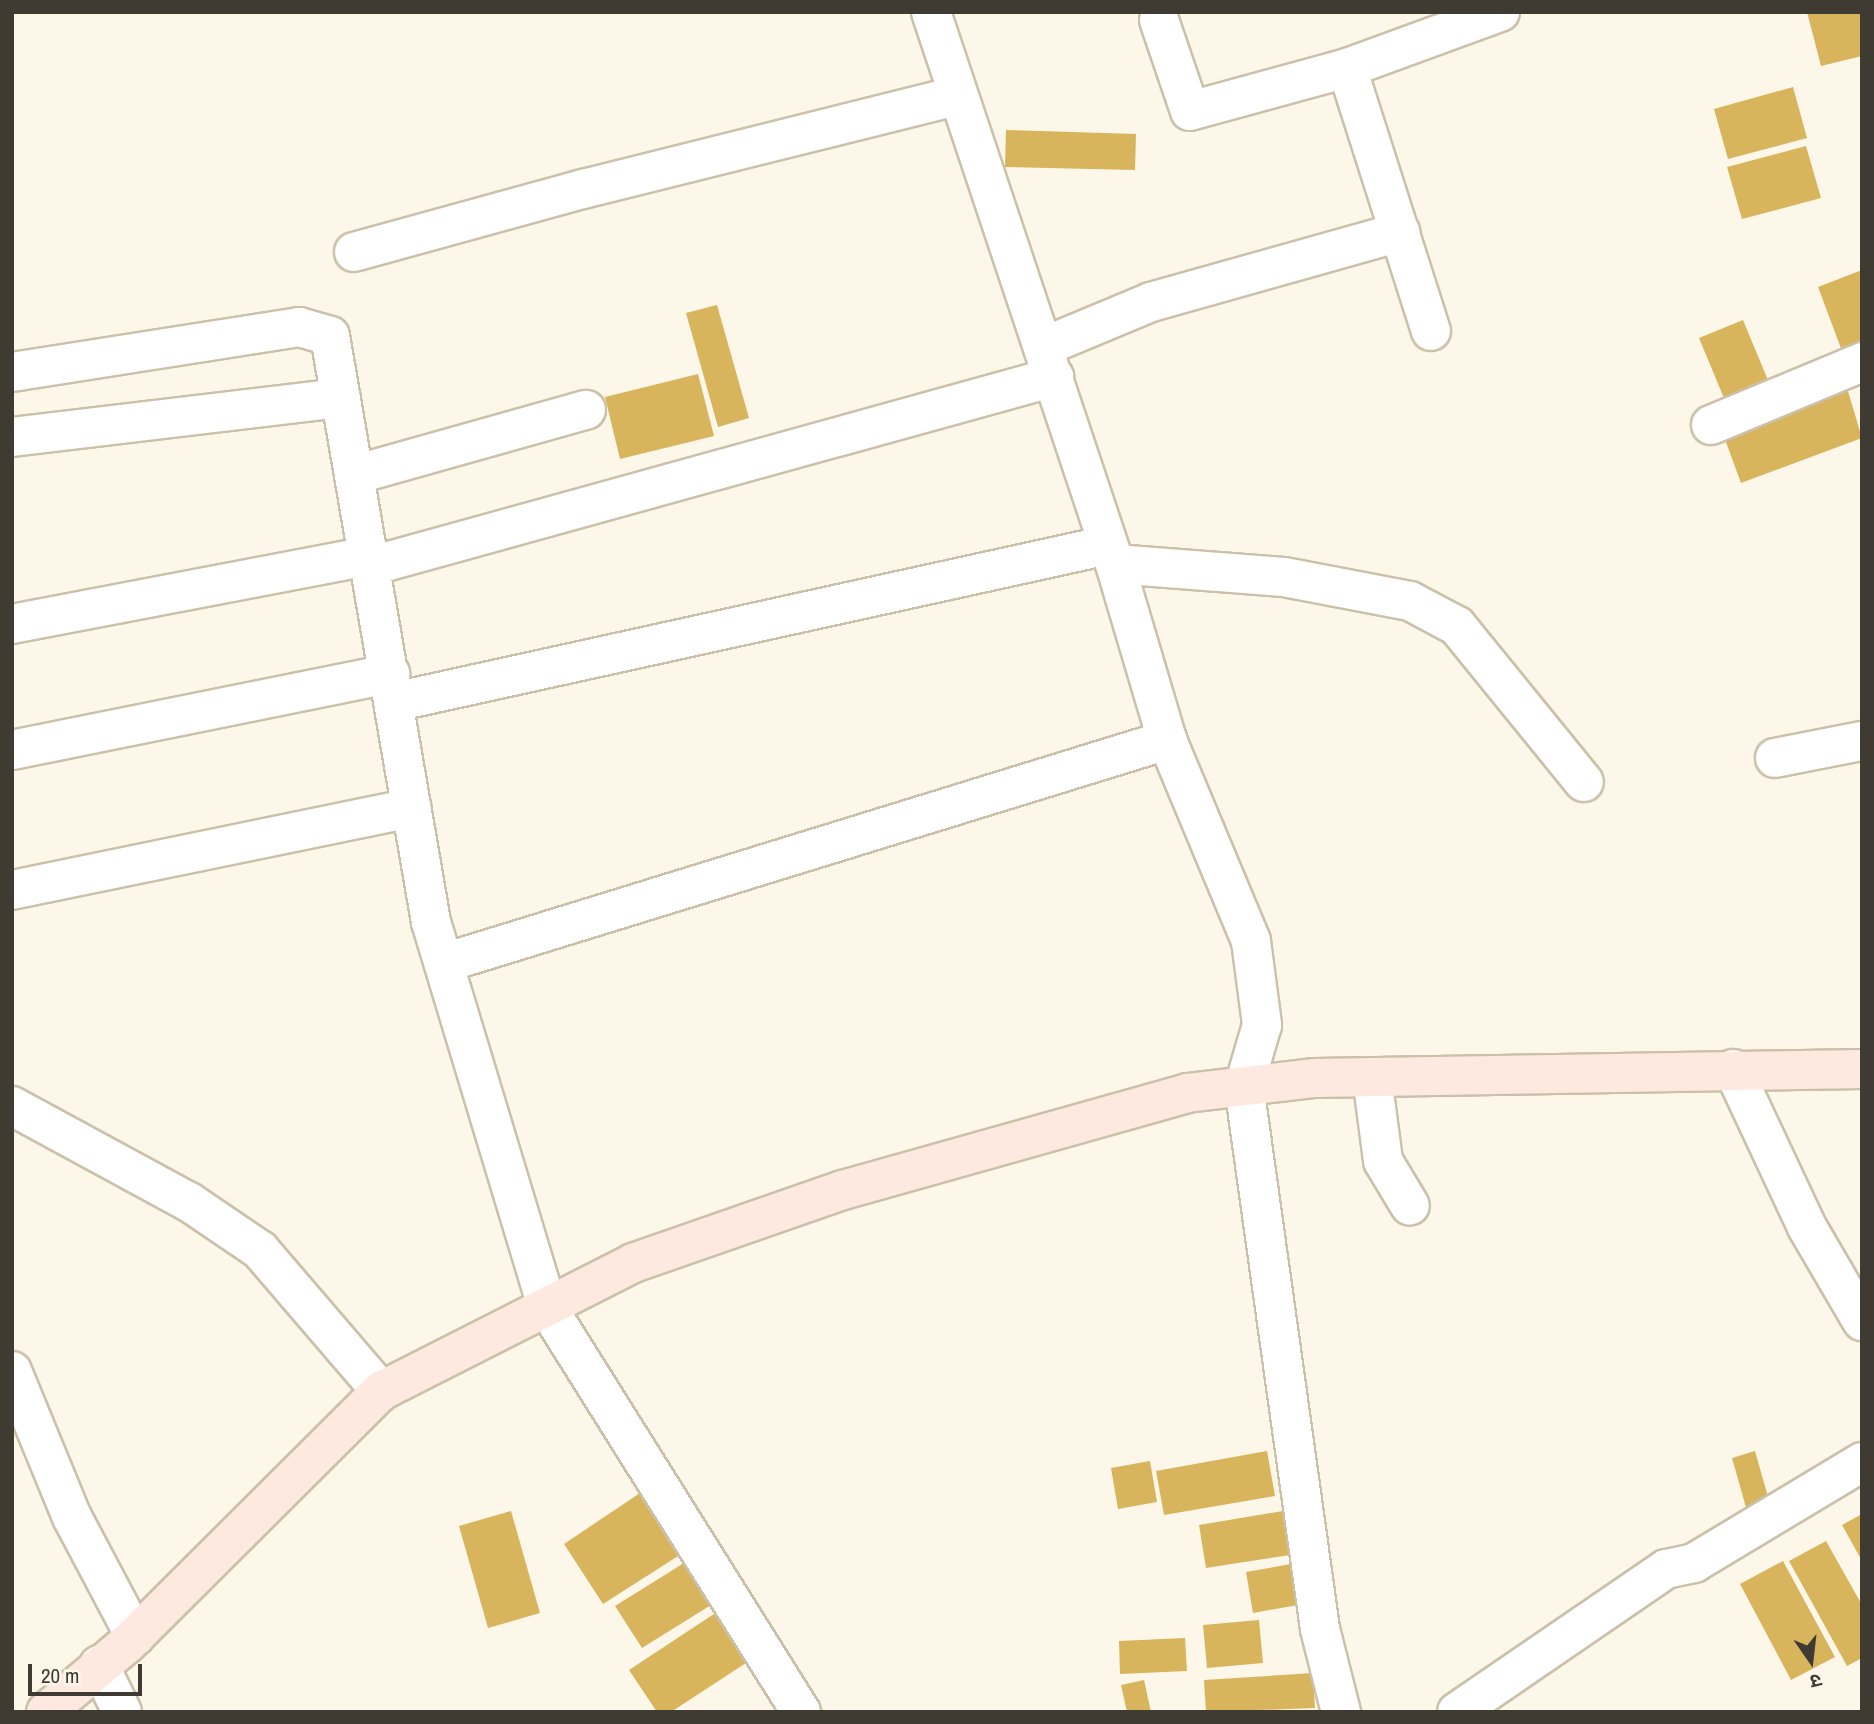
<!DOCTYPE html>
<html>
<head>
<meta charset="utf-8">
<style>
	body { margin:0 }
	#map { position:relative; width:1874px; height:1724px; overflow:hidden; background:#fdf7e9; font-family:"Archivo Narrow","Noto Sans Devanagari",sans-serif }
	div>[style] { position:absolute }
	[style*='--x'] { left:calc(var(--x)*1px); top:calc(var(--y)*1px); width:calc(var(--w)*1px); rotate:calc(var(--a)*1deg) }
	.building>* { inset:0; background:#d8b55c }
	.roads { filter:drop-shadow(2px 0 #cbc1aa) drop-shadow(-2px 0 #cbc1aa) drop-shadow(0 2px #cbc1aa) drop-shadow(0 -2px #cbc1aa) }
	.minor>* { height:38px; margin:-19px; padding:0 19px; transform-origin:19px; border-radius:19px; background:#fff }
	.secondary>* { height:38px; margin:-19px; padding:0 19px; transform-origin:19px; border-radius:19px; background:#fee9e1 }
	span { translate:-50% -50%; white-space:nowrap; text-align:center; line-height:1.15; -webkit-text-stroke:7px #fdf7e9; paint-order:stroke }
	.frame { position:absolute; inset:0; border:14px solid #3f3b32; pointer-events:none }
	.north { position:absolute; left:1776px; top:1626px; width:70px; height:70px; -webkit-text-stroke:5px #fdf7e9; paint-order:stroke; rotate:166deg; font-size:19px; font-weight:700; line-height:28px; text-align:center; color:#3f3b32 }
	.north::after { content:''; display:block; margin:auto; width:24px; height:32px; background:#3f3b32; clip-path:polygon(50% 0,100% 100%,50% 72%,0 100%) }
	.scale { position:absolute; left:28px; top:1664px; width:114px; height:32px; box-sizing:border-box; border:4px solid #3f3b32; border-top:0; padding-left:9px; font-size:21px; line-height:24px; white-space:nowrap; color:#3f3b32; -webkit-text-stroke:5px #fdf7e9; paint-order:stroke }
</style>
</head>
<body>
<div id="map">
	<div class="building">
		<div style="clip-path:polygon(1807px 12px,1862px 12px,1862px 56px,1821px 66px)"></div>
		<div style="clip-path:polygon(1793px 87px,1807px 138px,1728px 159px,1714px 109px)"></div>
		<div style="clip-path:polygon(1006px 130px,1136px 134px,1135px 170px,1005px 167px)"></div>
		<div style="clip-path:polygon(1806px 146px,1821px 198px,1742px 219px,1727px 167px)"></div>
		<div style="clip-path:polygon(1862px 270px,1862px 343px,1842px 351px,1818px 287px)"></div>
		<div style="clip-path:polygon(717px 305px,749px 418px,718px 427px,686px 313px)"></div>
		<div style="clip-path:polygon(1743px 320px,1770px 385px,1726px 403px,1699px 338px)"></div>
		<div style="clip-path:polygon(698px 374px,714px 436px,620px 459px,605px 397px)"></div>
		<div style="clip-path:polygon(1847px 388px,1862px 438px,1741px 483px,1723px 434px)"></div>
		<div style="clip-path:polygon(1267px 1451px,1275px 1496px,1164px 1515px,1156px 1471px)"></div>
		<div style="clip-path:polygon(1755px 1451px,1772px 1511px,1749px 1518px,1732px 1458px)"></div>
		<div style="clip-path:polygon(1150px 1461px,1157px 1502px,1118px 1509px,1111px 1468px)"></div>
		<div style="clip-path:polygon(646px 1489px,686px 1551px,603px 1604px,564px 1544px)"></div>
		<div style="clip-path:polygon(511px 1511px,540px 1613px,488px 1628px,459px 1526px)"></div>
		<div style="clip-path:polygon(1283px 1511px,1290px 1555px,1206px 1568px,1199px 1525px)"></div>
		<div style="clip-path:polygon(1862px 1514px,1862px 1561px,1842px 1525px)"></div>
		<div style="clip-path:polygon(1826px 1541px,1862px 1605px,1862px 1658px,1847px 1666px,1789px 1561px)"></div>
		<div style="clip-path:polygon(1783px 1561px,1835px 1657px,1791px 1680px,1740px 1584px)"></div>
		<div style="clip-path:polygon(684px 1563px,711px 1605px,642px 1648px,615px 1606px)"></div>
		<div style="clip-path:polygon(1291px 1564px,1298px 1605px,1253px 1613px,1246px 1572px)"></div>
		<div style="clip-path:polygon(717px 1612px,749px 1661px,671px 1712px,657px 1712px,629px 1670px)"></div>
		<div style="clip-path:polygon(1259px 1620px,1263px 1663px,1207px 1668px,1203px 1625px)"></div>
		<div style="clip-path:polygon(1185px 1638px,1187px 1671px,1120px 1674px,1119px 1641px)"></div>
		<div style="clip-path:polygon(1313px 1673px,1315px 1708px,1206px 1712px,1204px 1680px)"></div>
		<div style="clip-path:polygon(1144px 1680px,1151px 1712px,1127px 1712px,1121px 1685px)"></div>
	</div>
	<div class="roads">
		<div class="minor">
			<div style="--x:931;--y:12;--w:582;--a:71.57"></div>
			<div style="--x:1115;--y:564;--w:184;--a:73.5"></div>
			<div style="--x:1167;--y:740;--w:218;--a:67.3"></div>
			<div style="--x:1251;--y:941;--w:85;--a:82.5"></div>
			<div style="--x:1262;--y:1025;--w:64;--a:106.4"></div>
			<div style="--x:1244;--y:1086;--w:548;--a:82.03"></div>
			<div style="--x:1320;--y:1629;--w:86;--a:75.8"></div>
			<div style="--x:1159;--y:20;--w:96;--a:71.2"></div>
			<div style="--x:1190;--y:111;--w:163;--a:-15.3"></div>
			<div style="--x:1347;--y:68;--w:163;--a:-20.1"></div>
			<div style="--x:1347;--y:68;--w:276;--a:72.3"></div>
			<div style="--x:354;--y:252;--w:238;--a:-15.4"></div>
			<div style="--x:583;--y:189;--w:385;--a:-14"></div>
			<div style="--x:1043;--y:347;--w:117;--a:-22.6"></div>
			<div style="--x:1151;--y:302;--w:259;--a:-15.7"></div>
			<div style="--x:12;--y:372;--w:291;--a:-8.9"></div>
			<div style="--x:299;--y:327;--w:32;--a:16"></div>
			<div style="--x:330;--y:336;--w:595;--a:80.22"></div>
			<div style="--x:431;--y:922;--w:402;--a:73.2"></div>
			<div style="--x:547;--y:1307;--w:478;--a:57.9"></div>
			<div style="--x:1711;--y:425;--w:164;--a:-22.6"></div>
			<div style="--x:12;--y:437;--w:331;--a:-6.8"></div>
			<div style="--x:354;--y:475;--w:241;--a:-15.7"></div>
			<div style="--x:1115;--y:564;--w:169;--a:4.4"></div>
			<div style="--x:1284;--y:577;--w:128;--a:10.8"></div>
			<div style="--x:1410;--y:601;--w:53;--a:28"></div>
			<div style="--x:1457;--y:626;--w:201;--a:50.9"></div>
			<div style="--x:371;--y:566;--w:709;--a:-15.47"></div>
			<div style="--x:12;--y:624;--w:363;--a:-10.8"></div>
			<div style="--x:394;--y:702;--w:731;--a:-12.4"></div>
			<div style="--x:12;--y:750;--w:386;--a:-11.4"></div>
			<div style="--x:1775;--y:758;--w:89;--a:-11.1"></div>
			<div style="--x:12;--y:890;--w:408;--a:-11.6"></div>
			<div style="--x:444;--y:963;--w:757;--a:-17.14"></div>
			<div style="--x:1733;--y:1069;--w:174;--a:64.9"></div>
			<div style="--x:1807;--y:1227;--w:109;--a:59.7"></div>
			<div style="--x:1372;--y:1077;--w:85;--a:82.5"></div>
			<div style="--x:1383;--y:1161;--w:52;--a:59"></div>
			<div style="--x:12;--y:1106;--w:201;--a:28.5"></div>
			<div style="--x:189;--y:1202;--w:86;--a:34.1"></div>
			<div style="--x:260;--y:1250;--w:186;--a:49.4"></div>
			<div style="--x:12;--y:1371;--w:158;--a:67.7"></div>
			<div style="--x:72;--y:1517;--w:135;--a:62.1"></div>
			<div style="--x:99;--y:1665;--w:52;--a:63.9"></div>
			<div style="--x:1457;--y:1712;--w:253;--a:-34.4"></div>
			<div style="--x:1666;--y:1569;--w:29;--a:-12"></div>
			<div style="--x:1694;--y:1563;--w:196;--a:-31"></div>
		</div>
		<div class="secondary">
			<div style="--x:46;--y:1712;--w:107;--a:-40.1"></div>
			<div style="--x:128;--y:1643;--w:357;--a:-44.9"></div>
			<div style="--x:381;--y:1391;--w:283;--a:-26.9"></div>
			<div style="--x:633;--y:1263;--w:222;--a:-19.2"></div>
			<div style="--x:843;--y:1190;--w:357;--a:-15.7"></div>
			<div style="--x:1187;--y:1093;--w:129;--a:-6.7"></div>
			<div style="--x:1315;--y:1078;--w:547;--a:-0.94"></div>
		</div>
	</div>
	<div class="frame"></div>
	<div class="north">उ</div>
	<div class="scale">20 m</div>
</div>
</body>
</html>
